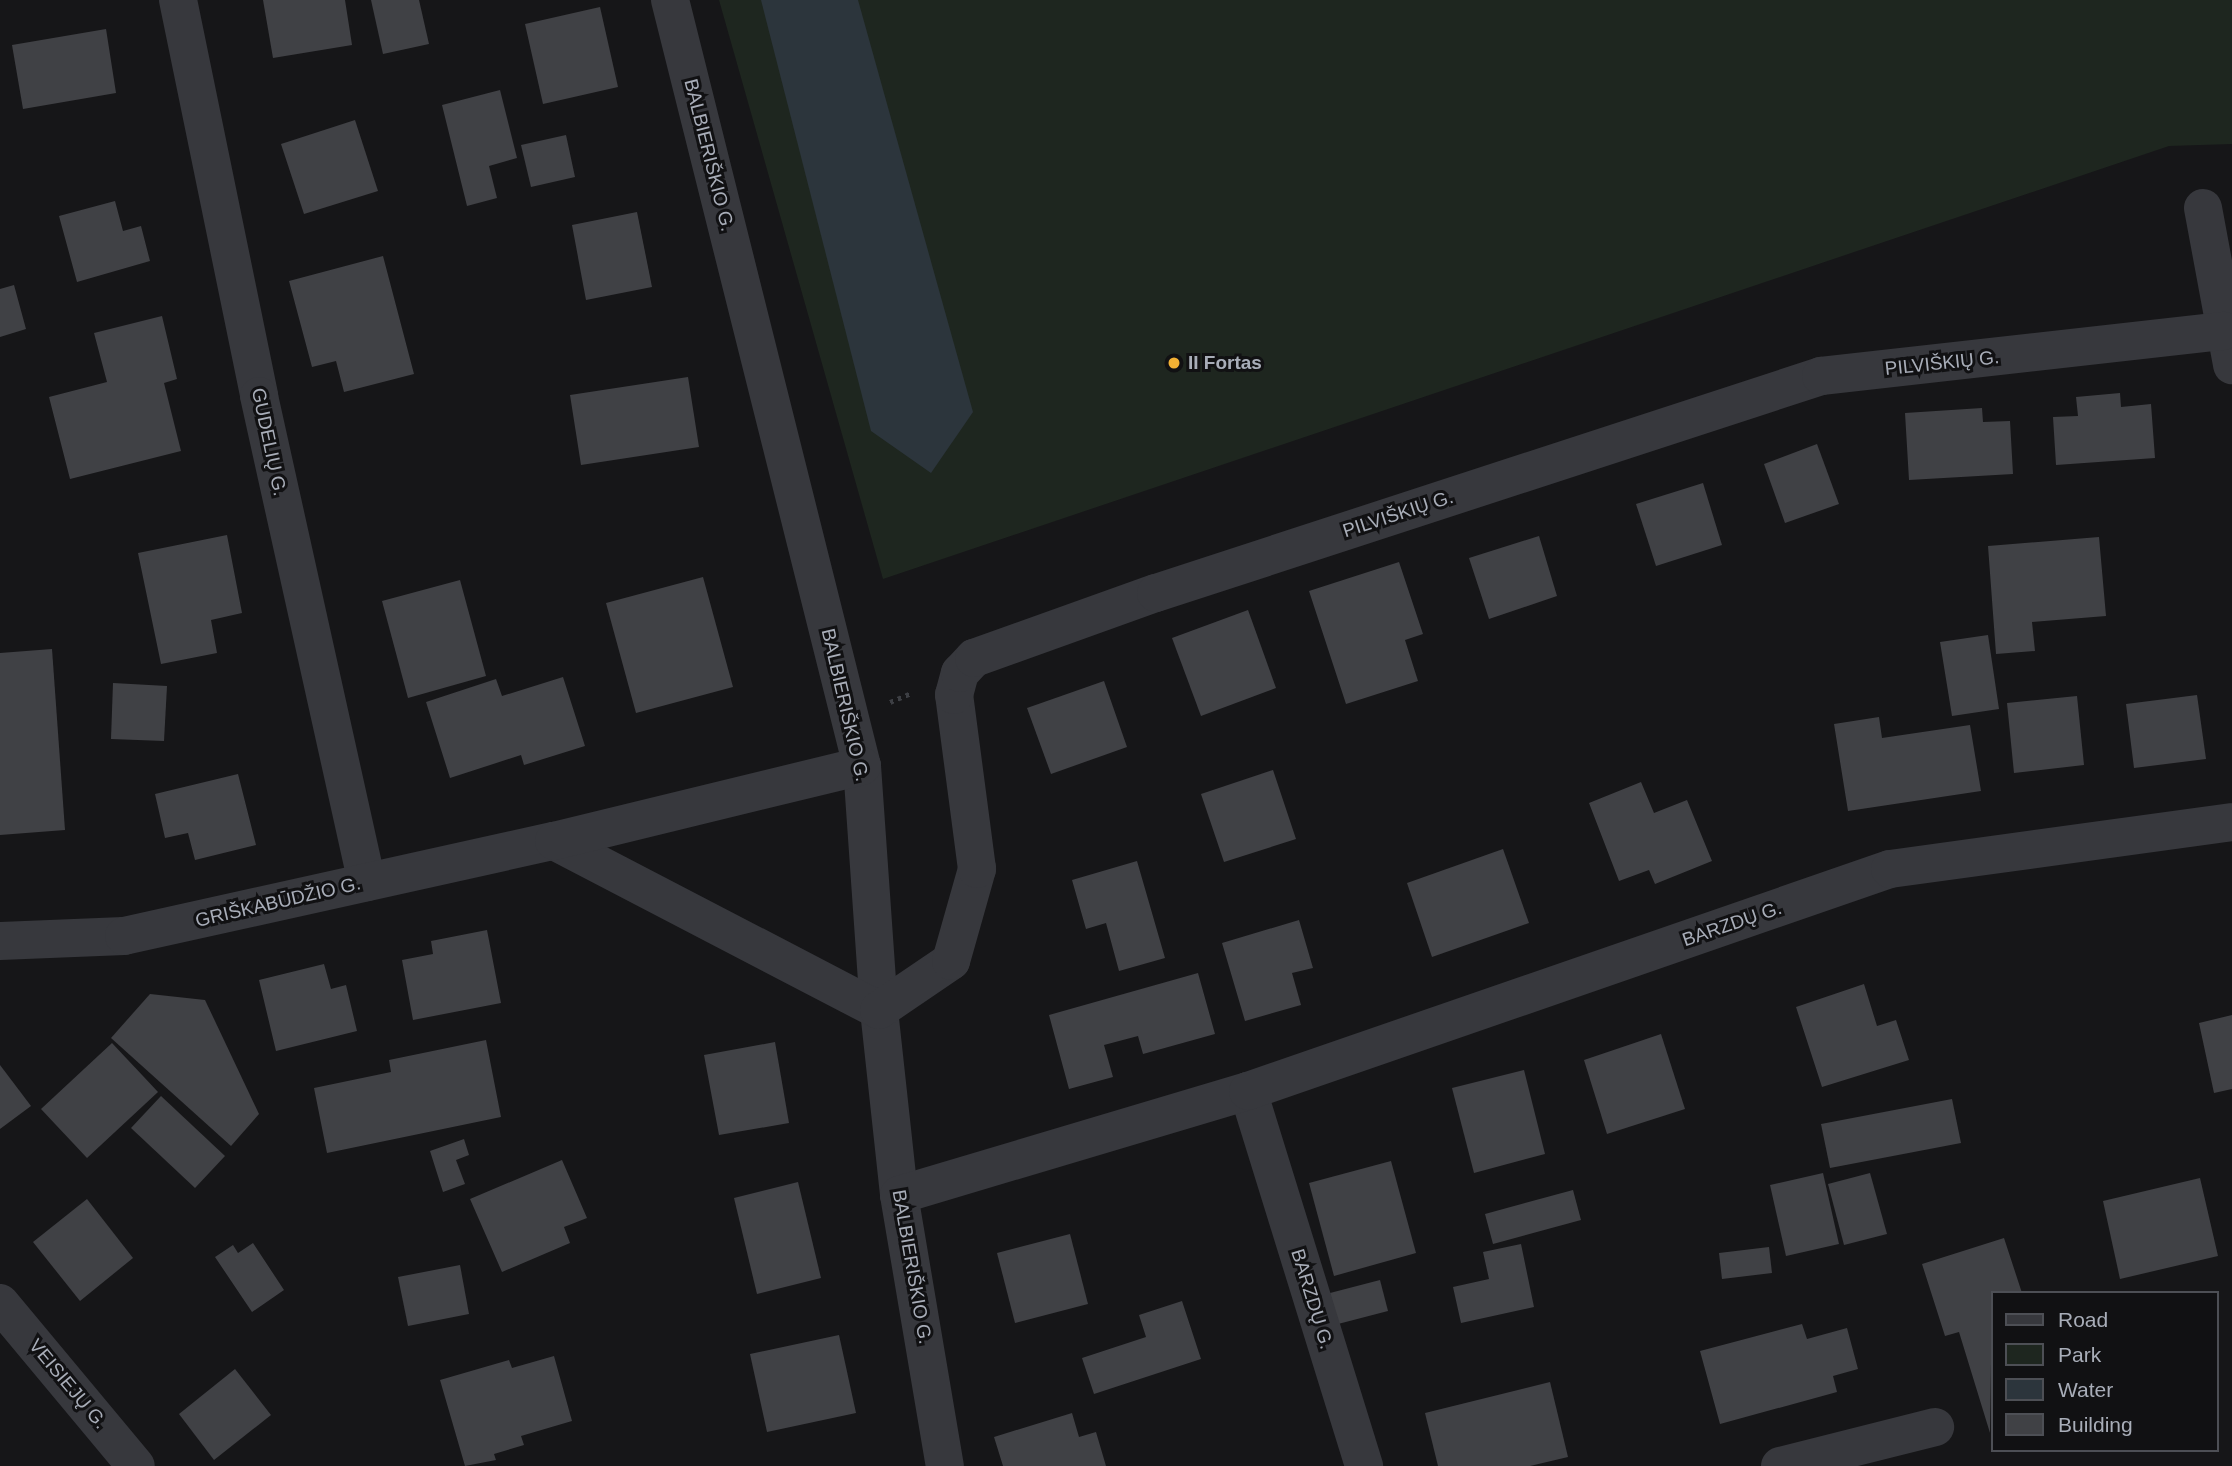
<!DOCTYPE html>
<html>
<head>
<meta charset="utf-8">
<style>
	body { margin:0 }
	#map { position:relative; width:2232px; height:1466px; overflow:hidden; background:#161618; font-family:Helvetica,sans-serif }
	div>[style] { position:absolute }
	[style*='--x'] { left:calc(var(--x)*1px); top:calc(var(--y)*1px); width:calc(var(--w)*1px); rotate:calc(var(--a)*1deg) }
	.green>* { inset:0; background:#1e261f }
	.water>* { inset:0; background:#2c353c }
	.building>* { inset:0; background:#404145 }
	.path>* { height:4.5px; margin-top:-2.25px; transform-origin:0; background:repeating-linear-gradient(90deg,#3d3f44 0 3.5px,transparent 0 8.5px) }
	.street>* { height:38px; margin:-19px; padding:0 19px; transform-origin:19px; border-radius:19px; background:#37383d }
	.dots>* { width:19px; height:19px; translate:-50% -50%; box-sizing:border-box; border:4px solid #111113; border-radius:50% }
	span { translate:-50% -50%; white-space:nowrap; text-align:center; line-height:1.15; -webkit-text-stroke:6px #111113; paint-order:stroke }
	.street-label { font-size:19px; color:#a8adb8 }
	.poi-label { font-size:19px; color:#a8adb8; font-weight:700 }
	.left { translate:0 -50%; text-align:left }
	.legend { position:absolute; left:1991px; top:1291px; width:228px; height:161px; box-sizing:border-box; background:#111113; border:2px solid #4d4f55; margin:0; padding:9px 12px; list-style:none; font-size:21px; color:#a8adb8 }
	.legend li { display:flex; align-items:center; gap:14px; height:35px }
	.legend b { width:35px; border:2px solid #4d4f55 }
</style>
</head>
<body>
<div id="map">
	<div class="green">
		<div style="clip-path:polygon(719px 0,2232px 0,2232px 144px,2169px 146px,883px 579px)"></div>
	</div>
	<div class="water">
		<div style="clip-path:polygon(761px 0,858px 0,973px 412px,931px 473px,871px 431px)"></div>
	</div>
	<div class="building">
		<div style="clip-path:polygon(263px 0,345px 0,352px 45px,273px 58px)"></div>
		<div style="clip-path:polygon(371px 0,419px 0,429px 44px,383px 54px)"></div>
		<div style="clip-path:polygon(600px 7px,618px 87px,543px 104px,525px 24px)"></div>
		<div style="clip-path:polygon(106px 29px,116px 93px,23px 109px,12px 45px)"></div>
		<div style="clip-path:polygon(500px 90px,517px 158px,489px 166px,497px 198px,467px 206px,442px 105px)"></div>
		<div style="clip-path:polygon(355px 120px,378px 191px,304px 214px,281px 144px)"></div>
		<div style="clip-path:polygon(566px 135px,575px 177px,531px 187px,521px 145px)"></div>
		<div style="clip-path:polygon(115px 201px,123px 231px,141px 226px,150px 261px,77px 282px,59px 216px)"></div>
		<div style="clip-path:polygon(637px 212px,652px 287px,586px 300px,572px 225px)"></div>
		<div style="clip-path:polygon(383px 256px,414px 374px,344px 392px,336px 361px,312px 367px,289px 281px)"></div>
		<div style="clip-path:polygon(14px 285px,26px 329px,0 337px,0 289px)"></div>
		<div style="clip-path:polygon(162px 316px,177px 379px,164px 383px,181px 451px,70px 479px,49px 397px,107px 382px,94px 333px)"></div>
		<div style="clip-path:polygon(688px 377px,699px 447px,581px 465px,570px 395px)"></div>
		<div style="clip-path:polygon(2120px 393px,2121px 407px,2151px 404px,2155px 458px,2056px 465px,2053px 417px,2078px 416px,2076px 397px)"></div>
		<div style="clip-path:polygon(1982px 408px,1983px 422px,2010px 421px,2013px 474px,1909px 480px,1905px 413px)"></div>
		<div style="clip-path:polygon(1817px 444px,1839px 504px,1785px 523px,1764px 464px)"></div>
		<div style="clip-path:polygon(1703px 483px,1722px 545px,1656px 566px,1636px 504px)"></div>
		<div style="clip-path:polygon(227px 535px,242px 613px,211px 620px,217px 653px,161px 664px,138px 553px)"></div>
		<div style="clip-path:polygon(1539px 536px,1557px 596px,1489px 619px,1469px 558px)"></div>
		<div style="clip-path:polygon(2099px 537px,2106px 616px,2032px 622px,2035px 651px,1996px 654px,1988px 546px)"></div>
		<div style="clip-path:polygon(1399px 562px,1423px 634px,1405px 640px,1418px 681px,1346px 704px,1309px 591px)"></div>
		<div style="clip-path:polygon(703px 577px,733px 687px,636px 713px,606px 603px)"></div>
		<div style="clip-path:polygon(460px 580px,486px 676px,408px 698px,382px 601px)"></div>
		<div style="clip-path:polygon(1248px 610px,1276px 688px,1201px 716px,1172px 638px)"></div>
		<div style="clip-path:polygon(1988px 635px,1999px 709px,1952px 716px,1940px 642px)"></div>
		<div style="clip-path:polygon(52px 649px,65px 830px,0 835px,0 653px)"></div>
		<div style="clip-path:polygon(563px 677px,585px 746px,524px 765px,521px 755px,450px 778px,426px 702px,496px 679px,502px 696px)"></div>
		<div style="clip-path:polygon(1104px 681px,1127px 747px,1051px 774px,1027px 708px)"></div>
		<div style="clip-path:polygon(113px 683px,167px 686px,164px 741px,111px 739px)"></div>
		<div style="clip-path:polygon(2197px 695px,2206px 759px,2134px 768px,2126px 704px)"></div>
		<div style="clip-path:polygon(2077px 696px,2084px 765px,2014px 773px,2007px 703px)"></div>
		<div style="clip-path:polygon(1879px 717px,1882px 738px,1970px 725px,1981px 791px,1848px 811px,1834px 724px)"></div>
		<div style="clip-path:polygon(1273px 770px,1296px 839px,1224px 862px,1201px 794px)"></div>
		<div style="clip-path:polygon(238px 774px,256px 845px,195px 860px,188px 833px,165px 838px,155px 794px)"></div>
		<div style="clip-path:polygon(1641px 782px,1654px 813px,1687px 800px,1712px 861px,1655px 884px,1649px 870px,1619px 881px,1589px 803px)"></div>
		<div style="clip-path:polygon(1503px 849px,1529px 923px,1432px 957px,1407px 883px)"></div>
		<div style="clip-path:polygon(1137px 861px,1165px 958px,1119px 971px,1106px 923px,1086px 929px,1072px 880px)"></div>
		<div style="clip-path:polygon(1299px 920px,1313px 968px,1292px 973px,1301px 1005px,1245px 1021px,1222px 943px)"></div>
		<div style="clip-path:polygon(487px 930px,501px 1003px,413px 1020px,402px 960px,433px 954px,431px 941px)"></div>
		<div style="clip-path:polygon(324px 964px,331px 989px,346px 985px,357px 1031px,276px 1051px,259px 980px)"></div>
		<div style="clip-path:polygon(1198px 973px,1215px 1034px,1143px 1054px,1138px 1036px,1104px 1045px,1113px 1077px,1069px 1089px,1049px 1015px)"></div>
		<div style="clip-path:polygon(1864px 984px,1877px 1026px,1896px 1020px,1909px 1060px,1822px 1087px,1796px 1007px)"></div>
		<div style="clip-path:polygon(150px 994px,205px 1000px,259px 1114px,231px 1146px,111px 1038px)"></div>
		<div style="clip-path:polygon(2232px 1015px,2232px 1089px,2214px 1093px,2199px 1023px)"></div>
		<div style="clip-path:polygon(1661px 1034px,1685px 1109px,1607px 1134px,1584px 1060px)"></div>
		<div style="clip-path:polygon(486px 1040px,501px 1117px,327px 1153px,314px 1088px,391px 1072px,389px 1060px)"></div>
		<div style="clip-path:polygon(775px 1042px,789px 1123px,719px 1135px,704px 1055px)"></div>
		<div style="clip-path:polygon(112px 1043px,158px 1092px,87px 1158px,41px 1109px)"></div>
		<div style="clip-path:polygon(0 1065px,31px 1106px,0 1129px)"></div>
		<div style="clip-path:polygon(1524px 1070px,1545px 1154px,1474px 1173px,1452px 1088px)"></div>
		<div style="clip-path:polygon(161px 1096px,225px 1156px,195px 1188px,131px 1128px)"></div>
		<div style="clip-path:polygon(1952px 1099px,1961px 1143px,1830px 1168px,1821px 1124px)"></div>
		<div style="clip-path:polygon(464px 1139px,469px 1155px,456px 1160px,465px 1184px,443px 1192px,430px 1151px)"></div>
		<div style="clip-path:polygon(562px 1160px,587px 1218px,564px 1227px,570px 1243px,502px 1272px,470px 1199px)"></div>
		<div style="clip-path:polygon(1391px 1161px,1416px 1253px,1334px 1276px,1309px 1183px)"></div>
		<div style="clip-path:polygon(1823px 1173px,1839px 1244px,1786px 1256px,1770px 1185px)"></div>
		<div style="clip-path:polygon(1870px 1173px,1887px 1234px,1844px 1245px,1828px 1184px)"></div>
		<div style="clip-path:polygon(2200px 1178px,2218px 1256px,2120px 1279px,2103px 1201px)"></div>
		<div style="clip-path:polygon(798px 1182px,821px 1278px,757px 1294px,734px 1198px)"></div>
		<div style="clip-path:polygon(1573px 1190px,1581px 1220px,1493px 1244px,1485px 1214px)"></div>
		<div style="clip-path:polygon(87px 1199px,133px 1258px,80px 1301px,33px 1242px)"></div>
		<div style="clip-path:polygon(1070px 1234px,1088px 1304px,1015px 1323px,997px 1253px)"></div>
		<div style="clip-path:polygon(2004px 1238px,2022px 1293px,1992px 1293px,1990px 1433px,1959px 1332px,1945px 1336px,1922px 1264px)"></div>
		<div style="clip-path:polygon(253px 1243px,284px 1290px,252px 1312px,215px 1257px,233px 1245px,238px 1253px)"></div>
		<div style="clip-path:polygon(1521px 1244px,1534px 1307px,1461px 1323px,1453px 1287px,1489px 1279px,1483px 1252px)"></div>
		<div style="clip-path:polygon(1769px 1247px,1772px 1273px,1722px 1279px,1719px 1253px)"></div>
		<div style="clip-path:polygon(460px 1265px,469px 1314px,408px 1326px,398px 1277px)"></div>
		<div style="clip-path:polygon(1380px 1280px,1388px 1311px,1338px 1324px,1330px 1293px)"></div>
		<div style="clip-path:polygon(1182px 1301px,1201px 1359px,1094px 1394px,1082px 1358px,1146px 1337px,1139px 1315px)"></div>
		<div style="clip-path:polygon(1802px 1324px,1807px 1339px,1847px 1328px,1858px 1369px,1833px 1376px,1837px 1392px,1720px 1424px,1700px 1351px)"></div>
		<div style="clip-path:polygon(839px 1335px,856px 1413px,767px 1432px,750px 1354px)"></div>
		<div style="clip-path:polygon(554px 1356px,572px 1421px,521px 1436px,524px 1445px,494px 1454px,496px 1460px,465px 1466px,440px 1380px,509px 1360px,512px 1368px)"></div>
		<div style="clip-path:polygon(235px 1369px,271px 1415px,214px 1460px,179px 1414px)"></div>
		<div style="clip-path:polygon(1550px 1382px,1568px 1457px,1530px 1466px,1438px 1466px,1425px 1413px)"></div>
		<div style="clip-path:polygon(1072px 1413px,1079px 1437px,1096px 1432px,1106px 1466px,1003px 1466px,994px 1437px)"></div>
	</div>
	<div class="path">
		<div style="--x:890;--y:702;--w:23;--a:-23"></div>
	</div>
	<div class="street">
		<div style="--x:178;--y:0;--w:404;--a:78.4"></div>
		<div style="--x:259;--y:396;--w:498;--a:77.5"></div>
		<div style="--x:670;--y:0;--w:790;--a:75.93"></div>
		<div style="--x:862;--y:766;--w:245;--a:86"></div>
		<div style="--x:879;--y:1010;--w:186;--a:83.8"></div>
		<div style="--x:899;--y:1195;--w:275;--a:80.4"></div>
		<div style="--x:2203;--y:208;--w:160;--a:79.5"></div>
		<div style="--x:554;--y:841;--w:366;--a:27.5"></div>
		<div style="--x:879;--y:1010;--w:87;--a:-34.2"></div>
		<div style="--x:951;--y:961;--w:96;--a:-74.2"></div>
		<div style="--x:977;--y:869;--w:176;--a:-97.5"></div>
		<div style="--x:954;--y:695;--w:23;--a:-75"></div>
		<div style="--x:960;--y:673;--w:21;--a:-47"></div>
		<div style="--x:974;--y:658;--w:193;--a:-19.7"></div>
		<div style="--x:1156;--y:593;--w:700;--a:-18.07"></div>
		<div style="--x:1821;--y:376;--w:405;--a:-6.4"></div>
		<div style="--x:0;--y:941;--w:124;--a:-2.3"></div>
		<div style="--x:124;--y:936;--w:440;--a:-12.5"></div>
		<div style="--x:554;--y:841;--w:317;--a:-13.7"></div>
		<div style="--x:1248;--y:1091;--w:393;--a:72.8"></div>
		<div style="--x:899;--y:1195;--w:364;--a:-16.6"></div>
		<div style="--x:1248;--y:1091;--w:679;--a:-19.08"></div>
		<div style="--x:1890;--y:869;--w:345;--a:-7.8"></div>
		<div style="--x:0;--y:1303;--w:212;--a:50.2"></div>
		<div style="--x:1780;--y:1466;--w:160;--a:-14.1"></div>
	</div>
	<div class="dots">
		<div style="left:1174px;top:363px;background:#f2b134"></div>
	</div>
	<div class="street-label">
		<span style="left:709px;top:155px;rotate:76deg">BALBIERIŠKIO G.</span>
		<span style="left:1942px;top:363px;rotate:-6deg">PILVIŠKIŲ G.</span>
		<span style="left:269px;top:442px;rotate:78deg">GUDELIŲ G.</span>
		<span style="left:1398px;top:514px;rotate:-18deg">PILVIŠKIŲ G.</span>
		<span style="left:845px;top:705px;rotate:77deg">BALBIERIŠKIO G.</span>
		<span style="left:278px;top:902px;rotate:-13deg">GRIŠKABŪDŽIO G.</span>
		<span style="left:1732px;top:924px;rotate:-19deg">BARZDŲ G.</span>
		<span style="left:912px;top:1267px;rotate:80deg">BALBIERIŠKIO G.</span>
		<span style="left:1312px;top:1299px;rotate:73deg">BARZDŲ G.</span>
		<span style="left:68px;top:1384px;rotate:50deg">VEISIEJŲ G.</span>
	</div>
	<div class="poi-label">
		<span class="left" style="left:1188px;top:363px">II Fortas</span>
	</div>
	<ul class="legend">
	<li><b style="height:9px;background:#37383d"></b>Road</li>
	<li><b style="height:19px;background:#1e261f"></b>Park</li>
	<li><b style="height:19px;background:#2c353c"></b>Water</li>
	<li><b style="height:19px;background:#404145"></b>Building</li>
	</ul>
</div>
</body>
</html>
